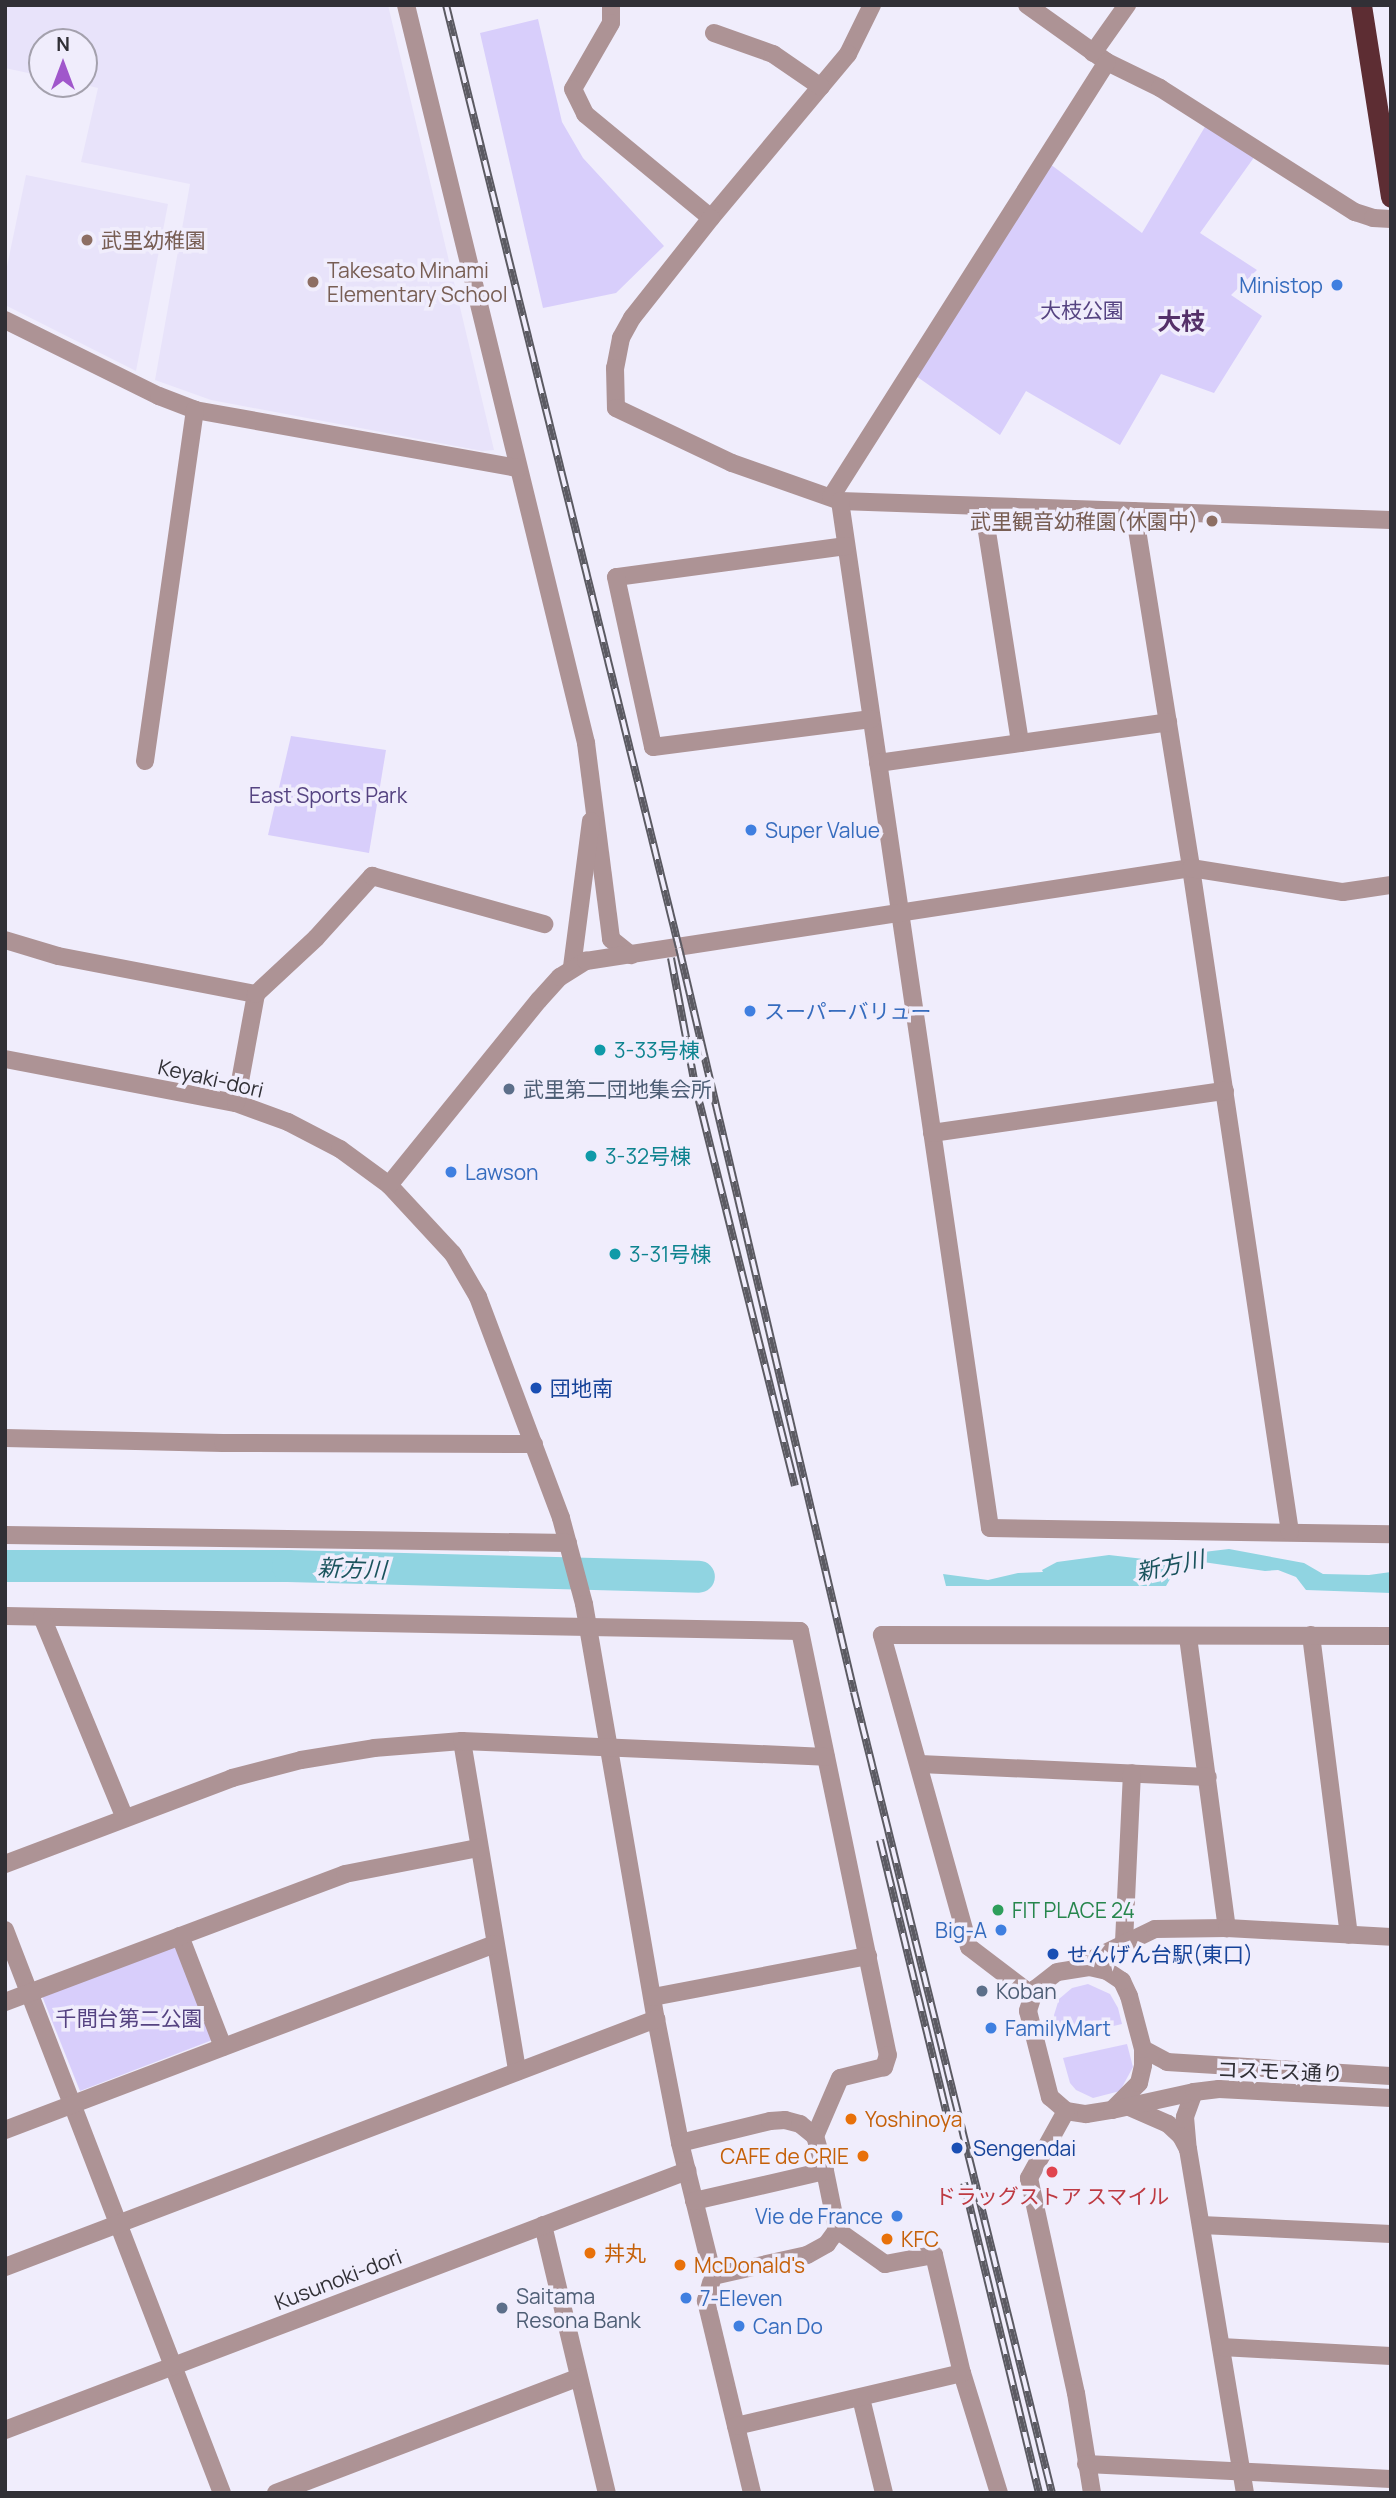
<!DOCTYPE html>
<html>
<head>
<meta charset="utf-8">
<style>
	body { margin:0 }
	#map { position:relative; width:1396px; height:2498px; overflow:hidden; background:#f0edfc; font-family:Manrope,"Noto Sans JP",sans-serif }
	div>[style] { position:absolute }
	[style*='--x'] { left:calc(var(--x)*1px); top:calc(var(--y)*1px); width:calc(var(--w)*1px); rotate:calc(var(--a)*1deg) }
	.built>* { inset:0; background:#e8e3fa }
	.green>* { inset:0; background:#d8cefb }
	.water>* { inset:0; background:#90d4e1 }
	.river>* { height:32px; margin:-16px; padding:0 16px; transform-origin:16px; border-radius:16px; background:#90d4e1 }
	.minor>* { height:18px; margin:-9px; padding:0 9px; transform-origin:9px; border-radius:9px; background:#ad9395 }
	.highway>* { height:21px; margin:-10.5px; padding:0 10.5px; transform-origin:10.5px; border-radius:10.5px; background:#5d2d33 }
	.rail>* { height:8px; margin-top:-4px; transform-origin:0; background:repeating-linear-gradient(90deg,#f0edfc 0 16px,#5b5a62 0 32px); box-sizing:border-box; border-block:2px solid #5b5a62 }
	.dots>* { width:19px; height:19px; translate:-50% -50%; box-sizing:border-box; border:4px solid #f0edfc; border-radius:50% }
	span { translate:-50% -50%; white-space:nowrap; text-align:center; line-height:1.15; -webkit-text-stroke:7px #f0edfc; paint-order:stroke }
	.education-label { font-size:21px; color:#785e54 }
	.left { translate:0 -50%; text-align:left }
	.right { translate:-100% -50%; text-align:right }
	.shop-label { font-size:21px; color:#366cbe }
	.park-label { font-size:21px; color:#554381 }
	.culture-label { font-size:21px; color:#0d838f }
	.street-label { font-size:21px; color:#313036 }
	.service-label { font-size:21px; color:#4e5e75 }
	.transit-label { font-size:21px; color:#164399 }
	.leisure-label { font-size:21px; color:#27864d }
	.food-label { font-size:21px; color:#c56008 }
	.health-label { font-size:21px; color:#be3a42 }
	.water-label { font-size:23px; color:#1a535d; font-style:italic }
	.quarter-label { font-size:24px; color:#543069; font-weight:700 }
	.frame { position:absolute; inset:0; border:7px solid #313036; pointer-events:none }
	.north { position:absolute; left:28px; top:28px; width:70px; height:70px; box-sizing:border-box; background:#f0edfc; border:2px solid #a4a1ad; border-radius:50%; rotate:0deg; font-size:19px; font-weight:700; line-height:28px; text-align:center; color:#313036 }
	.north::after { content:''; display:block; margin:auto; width:24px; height:32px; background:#a057cb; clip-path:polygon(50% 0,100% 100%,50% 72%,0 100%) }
</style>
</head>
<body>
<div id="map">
	<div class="built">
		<div style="clip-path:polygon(5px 5px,388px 5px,494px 450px,482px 451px,211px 400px,155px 380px,190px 184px,81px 162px,98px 88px,81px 84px,84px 84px,84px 42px,42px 42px,42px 76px,5px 68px)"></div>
		<div style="clip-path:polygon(26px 175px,168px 204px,136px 371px,5px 305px,5px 276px)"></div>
	</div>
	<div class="green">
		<div style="clip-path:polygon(538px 19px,562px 122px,583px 158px,664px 246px,616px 293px,543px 308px,480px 33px)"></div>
		<div style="clip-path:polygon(1206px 125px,1255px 156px,1200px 233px,1257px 270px,1231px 295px,1262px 316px,1214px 393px,1161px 374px,1120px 445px,1026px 391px,1000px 435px,916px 376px,1050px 164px,1142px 233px)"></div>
		<div style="clip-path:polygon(291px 736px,386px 750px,369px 853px,268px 835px)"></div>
		<div style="clip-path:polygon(177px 1944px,215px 2039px,80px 2091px,42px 1996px)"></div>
		<div style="clip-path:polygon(1088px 1984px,1110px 1994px,1118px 2008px,1122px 2024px,1058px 2039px,1054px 2015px,1059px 1999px,1072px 1988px)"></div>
		<div style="clip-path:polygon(1127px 2044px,1133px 2067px,1120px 2091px,1093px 2098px,1076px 2090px,1070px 2083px,1063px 2058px)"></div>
	</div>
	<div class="water">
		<div style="clip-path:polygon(1229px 1549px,1304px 1563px,1323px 1574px,1369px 1575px,1391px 1572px,1391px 1593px,1306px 1590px,1296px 1577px,1278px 1570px,1265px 1571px,1203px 1562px,1174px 1572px,1166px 1586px,946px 1586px,943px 1574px,988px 1580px,1018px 1573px,1043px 1572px,1042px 1570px,1057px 1562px,1109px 1555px,1144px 1559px)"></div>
	</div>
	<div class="river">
		<div style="--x:5;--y:1566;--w:283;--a:0"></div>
		<div style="--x:288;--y:1566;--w:411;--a:1.5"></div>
	</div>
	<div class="minor">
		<div style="--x:406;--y:5;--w:760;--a:76.29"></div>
		<div style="--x:586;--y:743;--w:198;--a:82.7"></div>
		<div style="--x:611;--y:939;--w:26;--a:39"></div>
		<div style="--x:611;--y:5;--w:18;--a:90"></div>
		<div style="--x:611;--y:23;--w:76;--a:119.9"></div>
		<div style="--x:573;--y:89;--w:28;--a:64"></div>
		<div style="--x:585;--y:114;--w:163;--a:39.5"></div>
		<div style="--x:872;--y:5;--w:55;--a:116.1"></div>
		<div style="--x:848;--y:54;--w:214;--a:129.9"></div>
		<div style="--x:711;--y:218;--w:127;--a:128.3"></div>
		<div style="--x:632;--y:318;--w:23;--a:119"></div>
		<div style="--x:621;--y:338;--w:31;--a:101"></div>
		<div style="--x:615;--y:368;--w:40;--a:88.6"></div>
		<div style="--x:616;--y:408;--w:128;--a:25.4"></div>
		<div style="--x:732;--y:463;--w:114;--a:19.4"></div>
		<div style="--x:840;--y:501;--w:551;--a:1.97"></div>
		<div style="--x:1027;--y:5;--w:98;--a:35.5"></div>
		<div style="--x:1107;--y:62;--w:59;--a:26.1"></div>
		<div style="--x:1160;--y:88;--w:231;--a:32.5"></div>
		<div style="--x:1355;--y:212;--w:19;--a:18"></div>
		<div style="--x:1373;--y:218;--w:18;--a:3"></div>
		<div style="--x:714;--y:33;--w:63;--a:19.6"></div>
		<div style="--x:773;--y:54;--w:58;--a:34.5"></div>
		<div style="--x:1093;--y:53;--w:59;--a:-54.7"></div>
		<div style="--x:5;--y:320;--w:172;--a:26.3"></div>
		<div style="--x:159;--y:396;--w:39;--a:21"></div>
		<div style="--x:195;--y:410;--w:328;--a:10.2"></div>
		<div style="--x:831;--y:497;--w:515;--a:-57.61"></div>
		<div style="--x:840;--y:501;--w:1038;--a:81.69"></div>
		<div style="--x:990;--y:1528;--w:401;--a:0.9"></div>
		<div style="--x:983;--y:506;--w:240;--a:81.1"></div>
		<div style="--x:1134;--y:511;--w:362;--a:80.9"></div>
		<div style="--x:1191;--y:868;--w:671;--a:81.52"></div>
		<div style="--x:846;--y:546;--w:232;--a:172.3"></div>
		<div style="--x:616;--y:577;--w:174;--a:77.7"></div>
		<div style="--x:653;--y:747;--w:220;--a:-7.3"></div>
		<div style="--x:145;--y:761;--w:355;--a:-81.9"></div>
		<div style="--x:878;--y:763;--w:293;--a:-8"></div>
		<div style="--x:5;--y:940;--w:55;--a:16.8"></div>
		<div style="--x:58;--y:956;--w:202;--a:10.9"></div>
		<div style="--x:572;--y:967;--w:147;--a:-82.6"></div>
		<div style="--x:5;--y:1059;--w:235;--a:10.8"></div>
		<div style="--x:236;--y:1103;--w:55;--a:20.1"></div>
		<div style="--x:288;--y:1122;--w:59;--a:27.4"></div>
		<div style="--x:340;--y:1149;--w:61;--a:36.3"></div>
		<div style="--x:389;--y:1185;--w:94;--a:47.2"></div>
		<div style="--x:453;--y:1254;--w:50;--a:59.8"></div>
		<div style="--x:478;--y:1297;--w:236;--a:69.4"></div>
		<div style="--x:561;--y:1518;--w:89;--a:75"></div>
		<div style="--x:584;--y:1604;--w:421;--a:80.2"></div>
		<div style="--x:656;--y:2019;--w:126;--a:79"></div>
		<div style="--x:680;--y:2143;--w:137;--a:76.1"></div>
		<div style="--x:713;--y:2276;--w:26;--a:106"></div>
		<div style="--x:706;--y:2301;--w:197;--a:76.5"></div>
		<div style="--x:236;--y:1103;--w:111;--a:-79.6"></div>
		<div style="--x:256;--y:994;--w:82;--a:-43"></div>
		<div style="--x:316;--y:938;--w:84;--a:-47.9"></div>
		<div style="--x:372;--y:876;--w:179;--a:15.6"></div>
		<div style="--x:932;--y:1133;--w:296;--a:-8.2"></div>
		<div style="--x:389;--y:1185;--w:238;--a:-51"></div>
		<div style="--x:539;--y:1000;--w:31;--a:-48"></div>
		<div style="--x:560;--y:977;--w:31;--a:-32"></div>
		<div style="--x:586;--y:961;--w:612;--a:-8.74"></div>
		<div style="--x:1191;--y:868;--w:154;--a:9"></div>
		<div style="--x:1343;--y:892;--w:49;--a:-8.3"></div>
		<div style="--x:5;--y:1438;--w:218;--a:1.3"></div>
		<div style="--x:223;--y:1443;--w:311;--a:0.2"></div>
		<div style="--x:5;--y:1535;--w:563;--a:0.81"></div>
		<div style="--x:5;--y:1616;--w:795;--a:1.08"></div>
		<div style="--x:800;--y:1631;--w:433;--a:78.3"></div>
		<div style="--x:888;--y:2055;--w:13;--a:108"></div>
		<div style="--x:884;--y:2067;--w:45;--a:166"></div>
		<div style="--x:840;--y:2078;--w:63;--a:113.3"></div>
		<div style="--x:42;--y:1617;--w:217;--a:67.6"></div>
		<div style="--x:1311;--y:1635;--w:302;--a:82.8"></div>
		<div style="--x:1188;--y:1637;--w:294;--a:82.4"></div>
		<div style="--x:462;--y:1741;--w:335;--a:80.5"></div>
		<div style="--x:920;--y:1764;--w:288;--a:2.6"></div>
		<div style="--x:5;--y:1864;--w:243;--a:-20.7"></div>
		<div style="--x:232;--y:1778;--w:71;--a:-14.6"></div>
		<div style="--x:301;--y:1760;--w:74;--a:-9.3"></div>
		<div style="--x:374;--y:1748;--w:88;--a:-4.5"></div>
		<div style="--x:462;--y:1741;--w:364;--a:2.5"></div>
		<div style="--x:5;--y:1930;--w:603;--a:68.92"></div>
		<div style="--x:180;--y:1936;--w:119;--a:68.8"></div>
		<div style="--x:1124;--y:1942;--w:169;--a:-87.3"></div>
		<div style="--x:1074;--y:1968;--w:90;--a:-25.7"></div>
		<div style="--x:1155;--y:1929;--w:72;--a:-0.8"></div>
		<div style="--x:1227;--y:1928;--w:164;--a:3.1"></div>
		<div style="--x:1032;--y:1995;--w:79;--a:-142.7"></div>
		<div style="--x:969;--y:1947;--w:324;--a:-105.6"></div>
		<div style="--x:882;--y:1635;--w:509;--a:0.11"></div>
		<div style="--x:653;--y:1997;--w:219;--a:-10.8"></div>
		<div style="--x:5;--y:2002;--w:363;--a:-20.6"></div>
		<div style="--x:345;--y:1874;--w:136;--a:-11.1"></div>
		<div style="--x:1143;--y:2049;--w:27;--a:28"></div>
		<div style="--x:1167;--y:2062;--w:224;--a:3.6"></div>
		<div style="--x:1194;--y:2092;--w:27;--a:110"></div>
		<div style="--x:1185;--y:2117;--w:32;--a:85"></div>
		<div style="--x:1188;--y:2149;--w:349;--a:80.6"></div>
		<div style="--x:1127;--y:2106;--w:45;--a:23.7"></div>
		<div style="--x:1168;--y:2124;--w:18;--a:43"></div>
		<div style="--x:1181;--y:2136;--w:15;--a:62"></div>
		<div style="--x:1112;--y:2110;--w:38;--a:-45"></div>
		<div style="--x:1139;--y:2083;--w:18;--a:-77"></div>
		<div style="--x:1143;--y:2065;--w:16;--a:-90"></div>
		<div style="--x:1143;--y:2049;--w:55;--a:-104.8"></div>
		<div style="--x:1129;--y:1996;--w:17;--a:-115"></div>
		<div style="--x:1122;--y:1981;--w:18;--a:-146"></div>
		<div style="--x:1107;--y:1971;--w:18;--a:-167"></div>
		<div style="--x:1089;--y:1967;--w:32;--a:171"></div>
		<div style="--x:1057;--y:1972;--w:28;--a:142"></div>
		<div style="--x:1035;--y:1989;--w:23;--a:108"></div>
		<div style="--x:1028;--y:2011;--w:89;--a:75.7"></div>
		<div style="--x:1050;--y:2097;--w:21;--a:41"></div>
		<div style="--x:1066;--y:2111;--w:20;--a:9"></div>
		<div style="--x:1086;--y:2114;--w:26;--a:-9"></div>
		<div style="--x:1112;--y:2110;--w:84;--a:-12.4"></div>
		<div style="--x:1194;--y:2092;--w:25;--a:-7"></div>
		<div style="--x:1219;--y:2089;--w:172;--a:3"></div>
		<div style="--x:1066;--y:2111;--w:77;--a:118.9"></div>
		<div style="--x:1029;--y:2178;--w:220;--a:77.7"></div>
		<div style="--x:1076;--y:2393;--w:101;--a:80.9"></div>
		<div style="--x:5;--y:2130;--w:524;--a:-20.79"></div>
		<div style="--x:680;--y:2143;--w:93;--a:-13.7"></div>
		<div style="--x:770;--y:2121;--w:15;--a:-4"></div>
		<div style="--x:785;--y:2120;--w:16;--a:15"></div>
		<div style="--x:800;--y:2124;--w:19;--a:39"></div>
		<div style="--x:815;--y:2136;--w:36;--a:74"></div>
		<div style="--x:825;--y:2171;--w:60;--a:78.5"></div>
		<div style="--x:837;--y:2230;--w:17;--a:126"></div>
		<div style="--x:827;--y:2244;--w:23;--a:151"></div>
		<div style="--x:807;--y:2255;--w:96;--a:167.4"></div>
		<div style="--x:694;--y:2201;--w:134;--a:-12.9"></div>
		<div style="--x:543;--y:2225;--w:276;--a:76.6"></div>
		<div style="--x:1201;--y:2225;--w:190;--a:2.7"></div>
		<div style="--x:837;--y:2230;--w:59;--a:35.3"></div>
		<div style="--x:885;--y:2264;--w:50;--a:-10.4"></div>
		<div style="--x:934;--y:2255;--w:121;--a:76.7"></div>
		<div style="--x:962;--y:2373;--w:126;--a:72.9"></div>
		<div style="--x:5;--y:2267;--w:697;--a:-20.85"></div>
		<div style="--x:1221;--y:2347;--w:170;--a:3"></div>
		<div style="--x:861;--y:2398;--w:98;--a:76.4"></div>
		<div style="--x:736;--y:2426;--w:232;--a:-13.2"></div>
		<div style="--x:5;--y:2430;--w:730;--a:-20.8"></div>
		<div style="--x:1086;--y:2464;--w:305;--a:2.8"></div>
		<div style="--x:276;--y:2493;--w:324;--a:-20.9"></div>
	</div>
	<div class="highway">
		<div style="--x:1361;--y:5;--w:194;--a:81.1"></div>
	</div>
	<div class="rail">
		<div style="--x:446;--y:5;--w:971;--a:76.12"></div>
		<div style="--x:679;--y:948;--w:764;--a:76.76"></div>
		<div style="--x:854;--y:1692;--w:825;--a:76.12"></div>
		<div style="--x:671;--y:958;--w:129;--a:79.3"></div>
		<div style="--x:695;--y:1085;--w:413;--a:76"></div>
		<div style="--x:880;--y:1840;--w:290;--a:76.3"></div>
		<div style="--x:964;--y:2183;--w:319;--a:76.4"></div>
	</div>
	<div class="dots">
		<div style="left:87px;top:240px;background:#8d6e63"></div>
		<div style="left:313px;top:282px;background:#8d6e63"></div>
		<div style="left:1337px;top:285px;background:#3f7fe0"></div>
		<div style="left:1212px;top:521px;background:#8d6e63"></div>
		<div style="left:751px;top:830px;background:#3f7fe0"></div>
		<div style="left:750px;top:1011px;background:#3f7fe0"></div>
		<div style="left:600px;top:1050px;background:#0f9aa8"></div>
		<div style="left:509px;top:1089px;background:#5c6f8a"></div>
		<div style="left:591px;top:1156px;background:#0f9aa8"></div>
		<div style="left:451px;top:1172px;background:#3f7fe0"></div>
		<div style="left:615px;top:1254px;background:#0f9aa8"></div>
		<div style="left:536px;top:1388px;background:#1a4fb4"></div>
		<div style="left:998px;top:1910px;background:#2e9e5b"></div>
		<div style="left:1001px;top:1930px;background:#3f7fe0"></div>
		<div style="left:1053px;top:1954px;background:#1a4fb4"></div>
		<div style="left:982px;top:1991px;background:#5c6f8a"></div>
		<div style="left:991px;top:2028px;background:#3f7fe0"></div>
		<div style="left:851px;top:2119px;background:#e8710a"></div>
		<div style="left:957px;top:2148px;background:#1a4fb4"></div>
		<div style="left:863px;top:2156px;background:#e8710a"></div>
		<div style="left:1052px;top:2172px;background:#e0444e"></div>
		<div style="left:897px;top:2216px;background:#3f7fe0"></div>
		<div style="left:887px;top:2239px;background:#e8710a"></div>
		<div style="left:590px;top:2253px;background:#e8710a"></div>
		<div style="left:680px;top:2265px;background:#e8710a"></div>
		<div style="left:686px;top:2298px;background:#3f7fe0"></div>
		<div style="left:502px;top:2308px;background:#5c6f8a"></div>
		<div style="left:739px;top:2326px;background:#3f7fe0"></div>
	</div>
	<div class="education-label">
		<span class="left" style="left:101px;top:240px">武里幼稚園</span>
		<span class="left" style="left:327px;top:282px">Takesato Minami<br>Elementary School</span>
		<span class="right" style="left:1198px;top:521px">武里観音幼稚園(休園中)</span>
	</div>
	<div class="shop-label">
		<span class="right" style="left:1323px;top:285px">Ministop</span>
		<span class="left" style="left:765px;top:830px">Super Value</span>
		<span class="left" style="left:764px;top:1011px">スーパーバリュー</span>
		<span class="left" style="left:465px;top:1172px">Lawson</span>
		<span class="right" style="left:987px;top:1930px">Big-A</span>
		<span class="left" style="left:1005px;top:2028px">FamilyMart</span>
		<span class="right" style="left:883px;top:2216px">Vie de France</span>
		<span class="left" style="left:700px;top:2298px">7-Eleven</span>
		<span class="left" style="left:753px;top:2326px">Can Do</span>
	</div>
	<div class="park-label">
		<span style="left:1082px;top:310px">大枝公園</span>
		<span style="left:328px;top:795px">East Sports Park</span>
		<span style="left:129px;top:2018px">千間台第二公園</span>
	</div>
	<div class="culture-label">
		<span class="left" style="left:614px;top:1050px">3-33号棟</span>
		<span class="left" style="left:605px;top:1156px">3-32号棟</span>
		<span class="left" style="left:629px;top:1254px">3-31号棟</span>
	</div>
	<div class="street-label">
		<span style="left:211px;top:1078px;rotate:13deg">Keyaki-dori</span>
		<span style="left:1280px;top:2071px;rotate:2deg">コスモス通り</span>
		<span style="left:338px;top:2279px;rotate:-21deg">Kusunoki-dori</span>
	</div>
	<div class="service-label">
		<span class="left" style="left:523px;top:1089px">武里第二団地集会所</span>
		<span class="left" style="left:996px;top:1991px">Koban</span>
		<span class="left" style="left:516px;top:2308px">Saitama<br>Resona Bank</span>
	</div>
	<div class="transit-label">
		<span class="left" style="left:550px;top:1388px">団地南</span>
		<span class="left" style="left:1067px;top:1954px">せんげん台駅(東口)</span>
		<span class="left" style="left:973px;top:2148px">Sengendai</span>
	</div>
	<div class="leisure-label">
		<span class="left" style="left:1012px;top:1910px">FIT PLACE 24</span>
	</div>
	<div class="food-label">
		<span class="left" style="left:865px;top:2119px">Yoshinoya</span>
		<span class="right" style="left:849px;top:2156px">CAFE de CRIE</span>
		<span class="left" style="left:901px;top:2239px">KFC</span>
		<span class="left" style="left:604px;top:2253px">丼丸</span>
		<span class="left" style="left:694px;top:2265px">McDonald's</span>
	</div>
	<div class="health-label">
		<span style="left:1052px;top:2196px">ドラッグストア スマイル</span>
	</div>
	<div class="water-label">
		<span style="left:1170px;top:1565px;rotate:-12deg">新方川</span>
		<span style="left:352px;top:1568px;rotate:2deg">新方川</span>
	</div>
	<div class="quarter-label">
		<span style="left:1181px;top:321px">大枝</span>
	</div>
	<div class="frame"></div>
	<div class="north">N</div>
</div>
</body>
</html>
